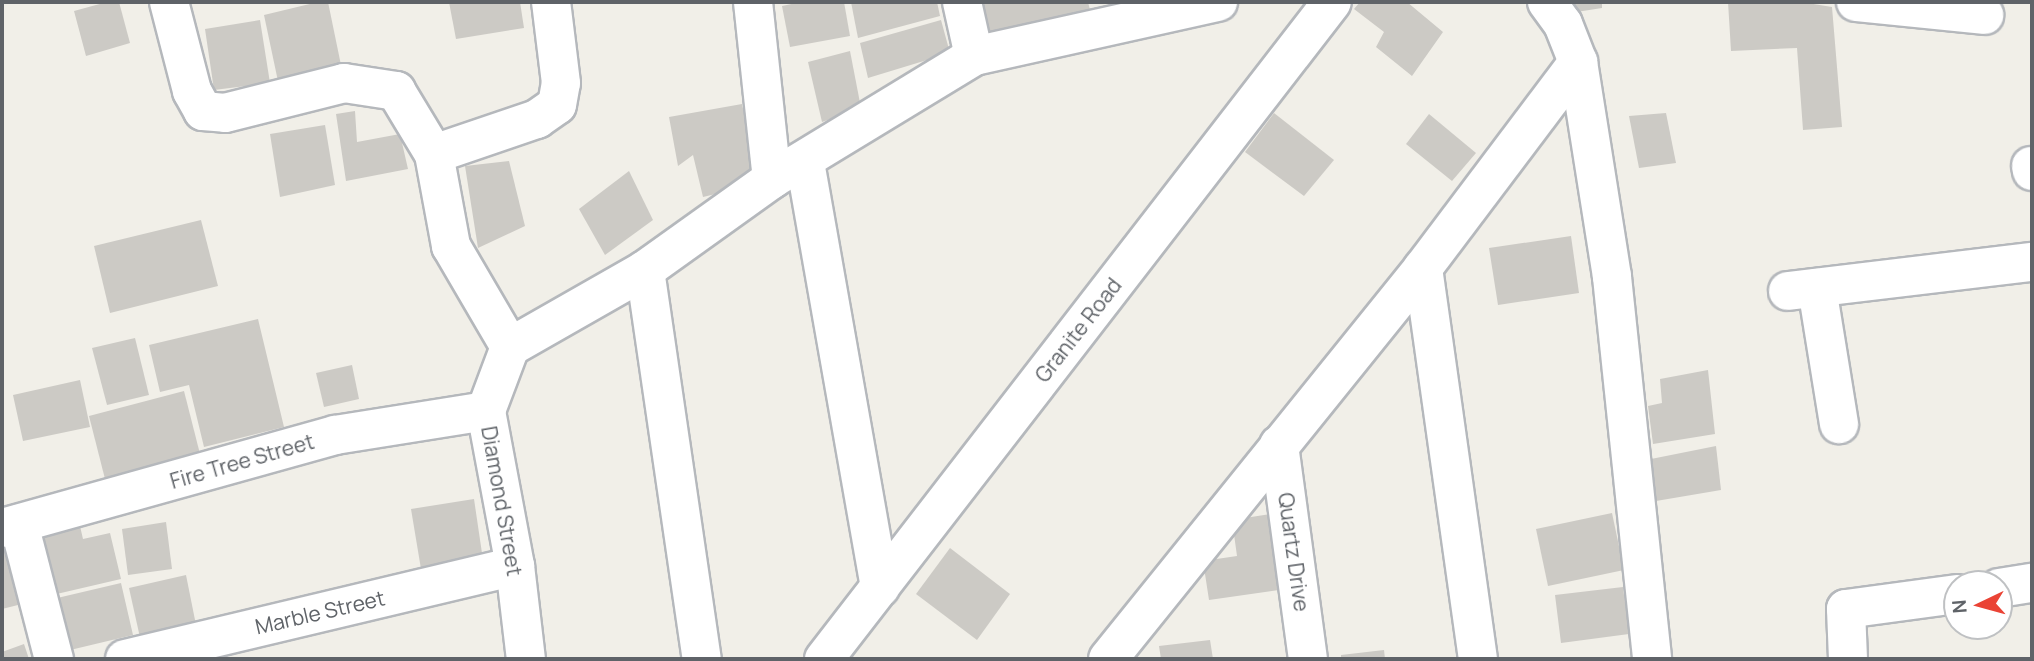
<!DOCTYPE html>
<html>
<head>
<meta charset="utf-8">
<style>
	body { margin:0 }
	#map { position:relative; width:2034px; height:661px; overflow:hidden; background:#f1efe8; font-family:Manrope,sans-serif }
	div>[style] { position:absolute }
	[style*='--x'] { left:calc(var(--x)*1px); top:calc(var(--y)*1px); width:calc(var(--w)*1px); rotate:calc(var(--a)*1deg) }
	.building>* { inset:0; background:#cccac5 }
	.roads { filter:drop-shadow(2px 0 #b5b8bc) drop-shadow(-2px 0 #b5b8bc) drop-shadow(0 2px #b5b8bc) drop-shadow(0 -2px #b5b8bc) }
	.minor>* { height:38px; margin:-19px; padding:0 19px; transform-origin:19px; border-radius:19px; background:#fff }
	span { translate:-50% -50%; white-space:nowrap; text-align:center; line-height:1.15; -webkit-text-stroke:7px #fff; paint-order:stroke }
	.street-label { font-size:21px; color:#5f6368 }
	.frame { position:absolute; inset:0; border:4px solid #5f6368; pointer-events:none }
	.north { position:absolute; left:1943px; top:570px; width:70px; height:70px; box-sizing:border-box; background:#fff; border:2px solid #bfc1c3; border-radius:50%; rotate:265deg; font-size:19px; font-weight:700; line-height:28px; text-align:center; color:#5f6368 }
	.north::after { content:''; display:block; margin:auto; width:24px; height:32px; background:#ea4335; clip-path:polygon(50% 0,100% 100%,50% 72%,0 100%) }
</style>
</head>
<body>
<div id="map">
	<div class="building">
		<div style="clip-path:polygon(107px 2px,119px 2px,130px 43px,86px 56px,74px 11px)"></div>
		<div style="clip-path:polygon(318px 2px,328px 2px,342px 70px,279px 86px,264px 15px)"></div>
		<div style="clip-path:polygon(449px 2px,520px 2px,524px 28px,456px 39px)"></div>
		<div style="clip-path:polygon(801px 2px,844px 2px,850px 36px,790px 47px,782px 6px)"></div>
		<div style="clip-path:polygon(851px 2px,937px 2px,940px 16px,858px 38px)"></div>
		<div style="clip-path:polygon(979px 2px,1088px 2px,1091px 14px,986px 35px)"></div>
		<div style="clip-path:polygon(1360px 2px,1407px 2px,1443px 32px,1412px 76px,1376px 47px,1384px 32px,1354px 9px)"></div>
		<div style="clip-path:polygon(1564px 2px,1602px 2px,1602px 8px,1570px 13px)"></div>
		<div style="clip-path:polygon(1728px 2px,1801px 2px,1832px 7px,1842px 127px,1803px 130px,1797px 48px,1731px 51px)"></div>
		<div style="clip-path:polygon(260px 20px,270px 83px,214px 90px,205px 29px)"></div>
		<div style="clip-path:polygon(941px 20px,950px 53px,868px 78px,860px 43px)"></div>
		<div style="clip-path:polygon(850px 51px,861px 108px,822px 122px,808px 62px)"></div>
		<div style="clip-path:polygon(742px 104px,755px 163px,732px 190px,703px 197px,693px 155px,678px 166px,669px 117px)"></div>
		<div style="clip-path:polygon(355px 111px,357px 142px,400px 134px,408px 169px,346px 181px,336px 114px)"></div>
		<div style="clip-path:polygon(1274px 113px,1334px 160px,1304px 196px,1245px 152px)"></div>
		<div style="clip-path:polygon(1666px 113px,1676px 163px,1639px 168px,1629px 116px)"></div>
		<div style="clip-path:polygon(1429px 114px,1476px 153px,1452px 181px,1406px 144px)"></div>
		<div style="clip-path:polygon(325px 125px,335px 185px,280px 197px,270px 134px)"></div>
		<div style="clip-path:polygon(509px 161px,525px 226px,478px 248px,465px 166px)"></div>
		<div style="clip-path:polygon(629px 171px,653px 220px,605px 255px,579px 209px)"></div>
		<div style="clip-path:polygon(201px 220px,218px 286px,110px 313px,94px 246px)"></div>
		<div style="clip-path:polygon(1571px 236px,1579px 293px,1498px 305px,1489px 248px)"></div>
		<div style="clip-path:polygon(258px 319px,284px 427px,204px 447px,189px 385px,160px 392px,149px 345px)"></div>
		<div style="clip-path:polygon(135px 338px,149px 395px,107px 405px,92px 348px)"></div>
		<div style="clip-path:polygon(352px 365px,359px 399px,324px 407px,316px 373px)"></div>
		<div style="clip-path:polygon(1708px 370px,1715px 434px,1653px 444px,1648px 406px,1662px 403px,1660px 379px)"></div>
		<div style="clip-path:polygon(80px 380px,90px 427px,23px 441px,13px 395px)"></div>
		<div style="clip-path:polygon(184px 391px,200px 454px,105px 479px,89px 416px)"></div>
		<div style="clip-path:polygon(1716px 446px,1721px 490px,1656px 501px,1651px 459px)"></div>
		<div style="clip-path:polygon(474px 499px,483px 560px,421px 569px,411px 509px)"></div>
		<div style="clip-path:polygon(1276px 513px,1286px 589px,1209px 600px,1203px 561px,1237px 556px,1232px 520px)"></div>
		<div style="clip-path:polygon(1612px 513px,1624px 570px,1548px 586px,1536px 529px)"></div>
		<div style="clip-path:polygon(166px 522px,172px 569px,128px 575px,122px 529px)"></div>
		<div style="clip-path:polygon(80px 526px,83px 539px,110px 533px,121px 579px,48px 596px,35px 536px)"></div>
		<div style="clip-path:polygon(950px 548px,1010px 594px,977px 640px,916px 594px)"></div>
		<div style="clip-path:polygon(9px 549px,22px 604px,2px 609px,2px 550px)"></div>
		<div style="clip-path:polygon(186px 575px,197px 630px,141px 642px,129px 588px)"></div>
		<div style="clip-path:polygon(121px 583px,133px 635px,66px 651px,53px 599px)"></div>
		<div style="clip-path:polygon(1623px 587px,1629px 634px,1561px 643px,1555px 595px)"></div>
		<div style="clip-path:polygon(1210px 640px,1213px 659px,1161px 659px,1159px 646px)"></div>
		<div style="clip-path:polygon(24px 644px,29px 659px,2px 659px,2px 652px)"></div>
		<div style="clip-path:polygon(1384px 650px,1385px 659px,1341px 659px,1341px 655px)"></div>
	</div>
	<div class="roads">
		<div class="minor">
			<div style="--x:169;--y:2;--w:92;--a:75.5"></div>
			<div style="--x:192;--y:91;--w:23;--a:61"></div>
			<div style="--x:203;--y:111;--w:22;--a:5"></div>
			<div style="--x:225;--y:113;--w:123;--a:-14.1"></div>
			<div style="--x:344;--y:83;--w:53;--a:8.7"></div>
			<div style="--x:396;--y:91;--w:74;--a:58.9"></div>
			<div style="--x:434;--y:154;--w:94;--a:79.5"></div>
			<div style="--x:451;--y:246;--w:117;--a:59.7"></div>
			<div style="--x:753;--y:2;--w:178;--a:83.9"></div>
			<div style="--x:962;--y:2;--w:55;--a:77.5"></div>
			<div style="--x:1547;--y:2;--w:27;--a:54"></div>
			<div style="--x:1563;--y:24;--w:41;--a:68.5"></div>
			<div style="--x:1578;--y:62;--w:218;--a:81"></div>
			<div style="--x:1612;--y:277;--w:384;--a:84"></div>
			<div style="--x:1856;--y:2;--w:129;--a:5.8"></div>
			<div style="--x:434;--y:154;--w:109;--a:-18.8"></div>
			<div style="--x:537;--y:119;--w:24;--a:-35"></div>
			<div style="--x:557;--y:105;--w:22;--a:-80"></div>
			<div style="--x:561;--y:83;--w:82;--a:-97"></div>
			<div style="--x:805;--y:162;--w:432;--a:80"></div>
			<div style="--x:2031;--y:166;--w:5;--a:79"></div>
			<div style="--x:1423;--y:268;--w:395;--a:82"></div>
			<div style="--x:645;--y:270;--w:393;--a:81.7"></div>
			<div style="--x:1817;--y:288;--w:138;--a:80.8"></div>
			<div style="--x:1788;--y:291;--w:246;--a:-6.8"></div>
			<div style="--x:510;--y:347;--w:155;--a:-29.7"></div>
			<div style="--x:645;--y:270;--w:156;--a:-35.6"></div>
			<div style="--x:772;--y:179;--w:237;--a:-31.3"></div>
			<div style="--x:974;--y:56;--w:250;--a:-12.5"></div>
			<div style="--x:510;--y:347;--w:68;--a:110.6"></div>
			<div style="--x:486;--y:411;--w:158;--a:79.4"></div>
			<div style="--x:515;--y:566;--w:94;--a:83.3"></div>
			<div style="--x:1279;--y:445;--w:216;--a:82.3"></div>
			<div style="--x:19;--y:524;--w:139;--a:75.5"></div>
			<div style="--x:2;--y:528;--w:346;--a:-15.6"></div>
			<div style="--x:335;--y:435;--w:153;--a:-9"></div>
			<div style="--x:1999;--y:588;--w:33;--a:-9"></div>
			<div style="--x:125;--y:659;--w:401;--a:-13.4"></div>
			<div style="--x:824;--y:659;--w:830;--a:-52.29"></div>
			<div style="--x:1108;--y:659;--w:502;--a:-51.14"></div>
			<div style="--x:1423;--y:268;--w:258;--a:-53"></div>
			<div style="--x:1848;--y:659;--w:50;--a:-92.3"></div>
			<div style="--x:1846;--y:609;--w:112;--a:-7.7"></div>
		</div>
	</div>
	<div class="street-label">
		<span style="left:1078px;top:330px;rotate:-52deg">Granite Road</span>
		<span style="left:242px;top:461px;rotate:-16deg">Fire Tree Street</span>
		<span style="left:502px;top:501px;rotate:80deg">Diamond Street</span>
		<span style="left:1294px;top:552px;rotate:82deg">Quartz Drive</span>
		<span style="left:320px;top:612px;rotate:-13deg">Marble Street</span>
	</div>
	<div class="frame"></div>
	<div class="north">N</div>
</div>
</body>
</html>
